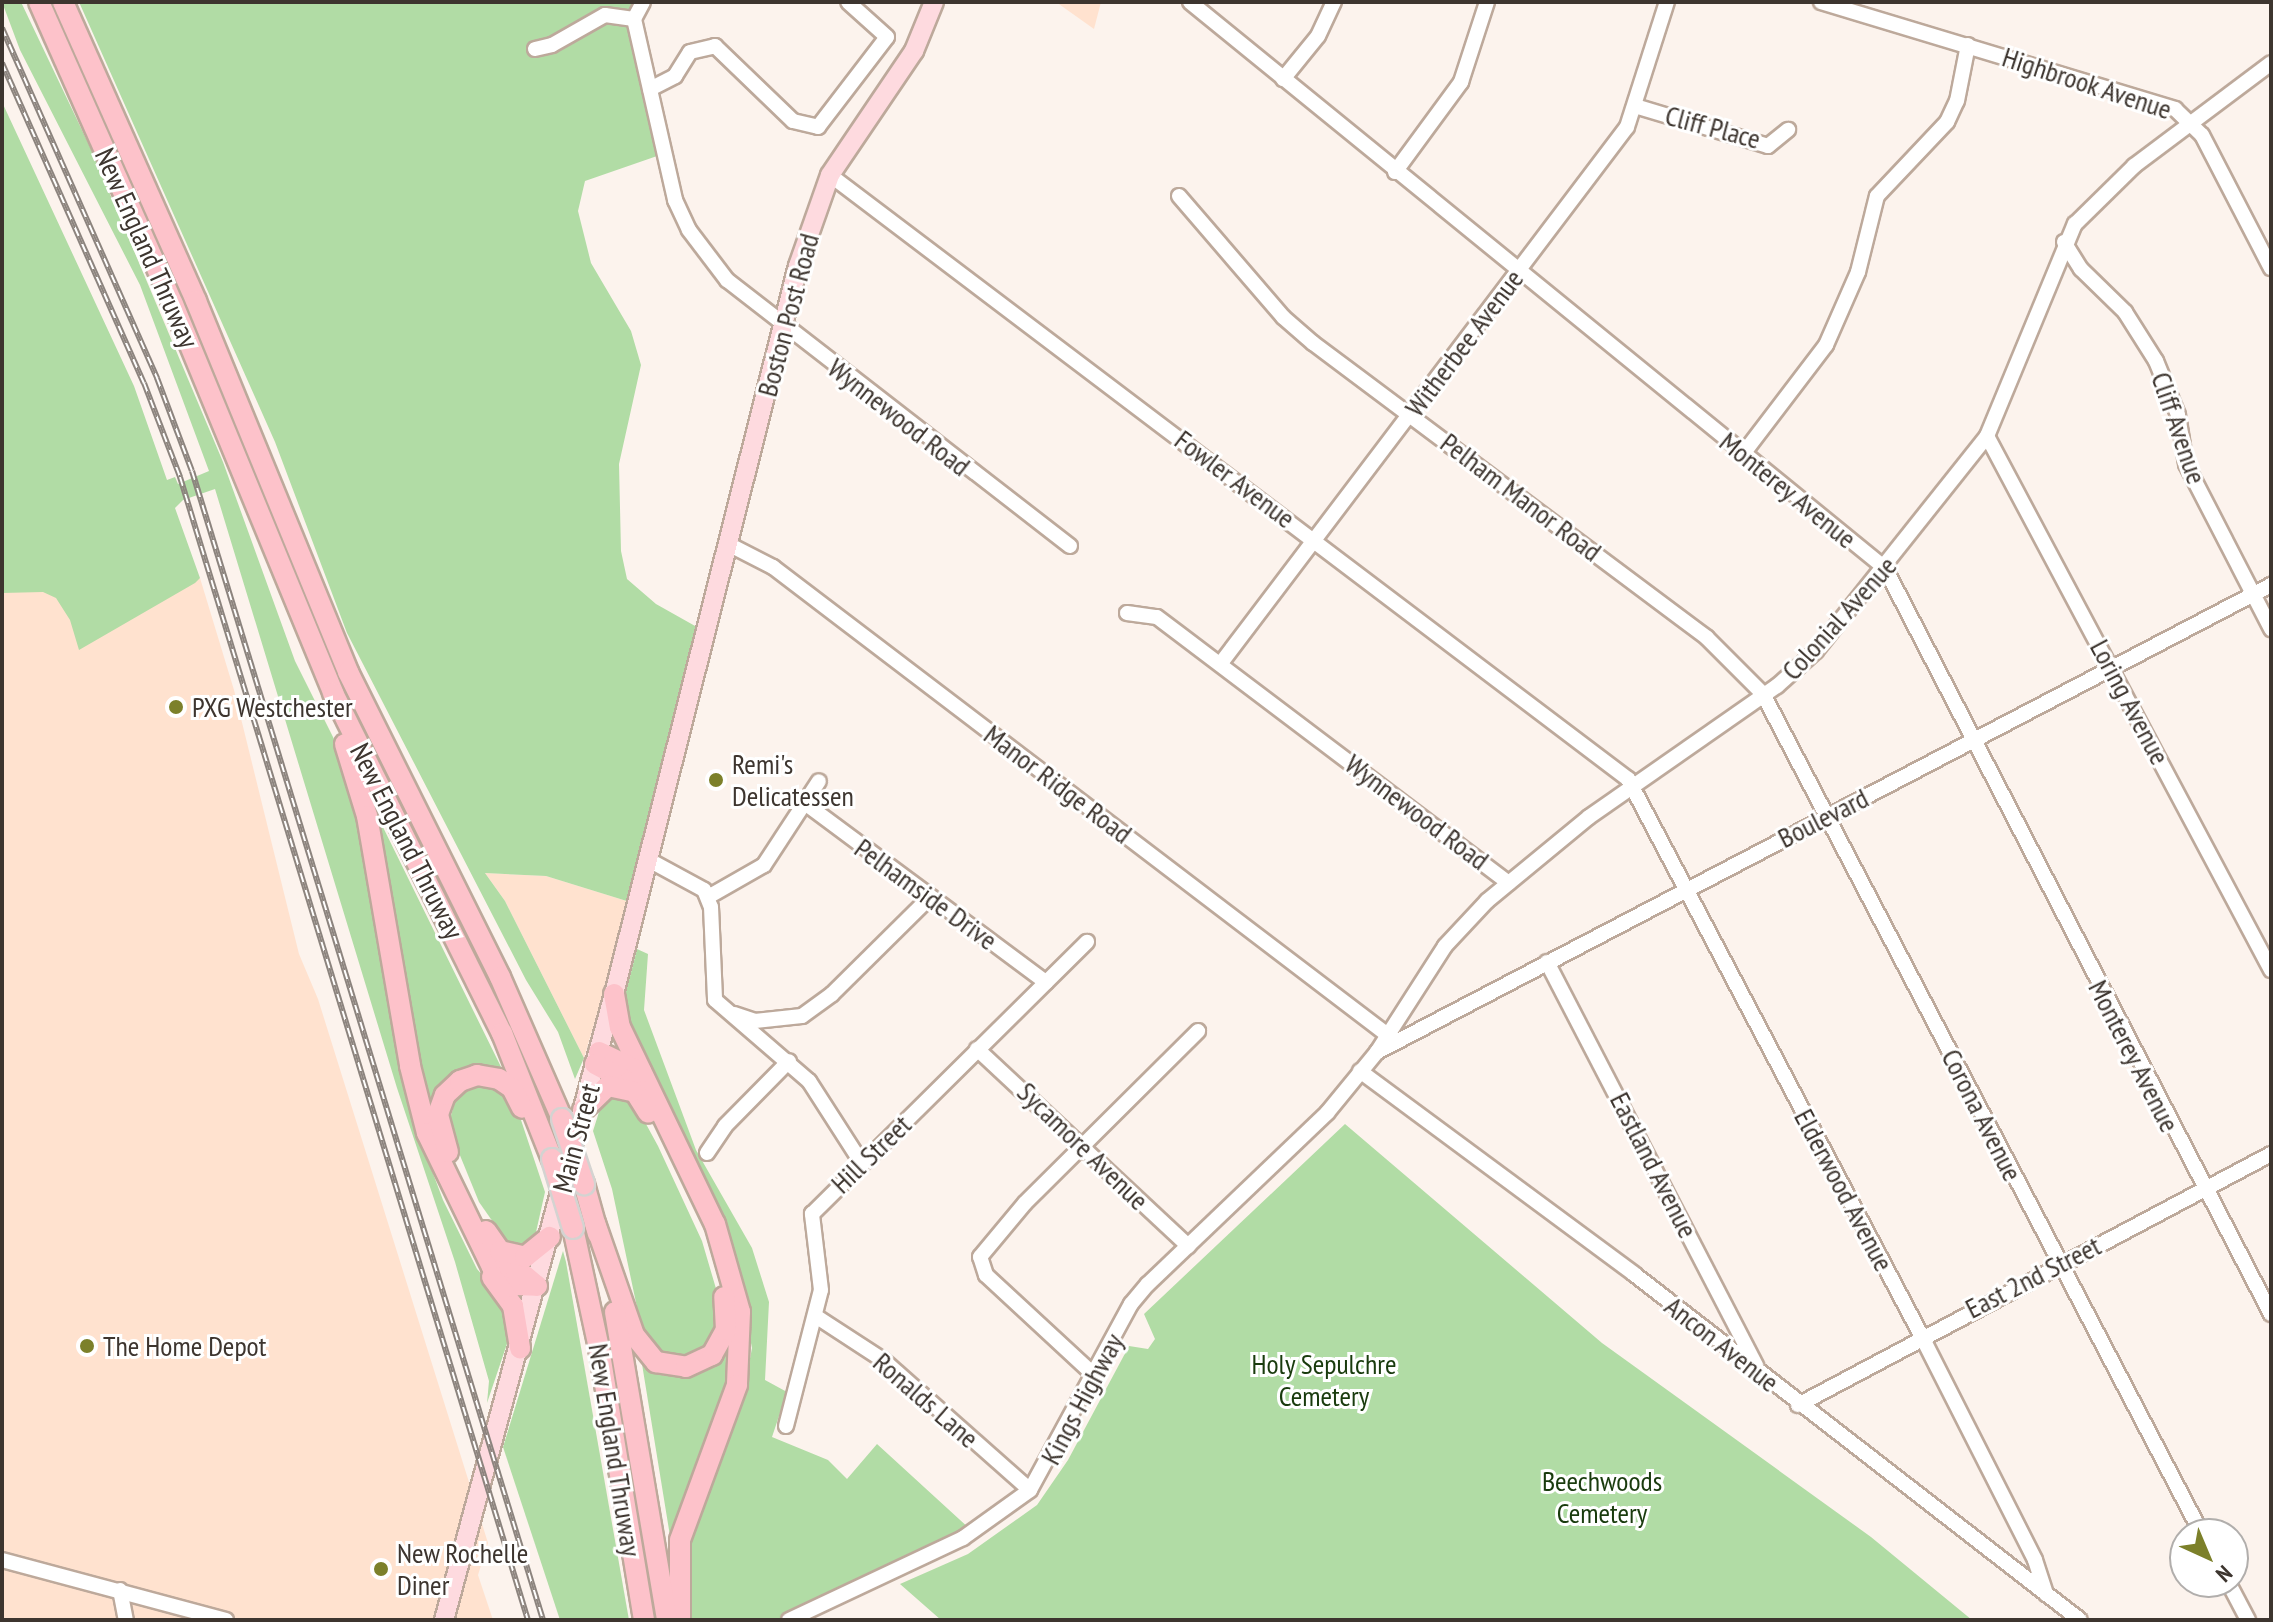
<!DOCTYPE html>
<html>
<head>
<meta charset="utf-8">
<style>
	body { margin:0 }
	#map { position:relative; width:2273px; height:1622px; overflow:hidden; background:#fcf3ed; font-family:"PT Sans Narrow",sans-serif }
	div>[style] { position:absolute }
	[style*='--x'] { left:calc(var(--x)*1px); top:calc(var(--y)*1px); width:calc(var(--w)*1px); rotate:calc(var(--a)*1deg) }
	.built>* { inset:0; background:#ffe2cf }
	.green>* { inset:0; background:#b1dca5 }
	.roads { filter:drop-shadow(2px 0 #bda99b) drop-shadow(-2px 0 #bda99b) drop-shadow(0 2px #bda99b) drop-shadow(0 -2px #bda99b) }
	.minor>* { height:14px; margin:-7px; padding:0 7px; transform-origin:7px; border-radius:7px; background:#fff }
	.major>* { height:18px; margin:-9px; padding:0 9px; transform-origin:9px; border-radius:9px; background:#fedadf }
	.highway>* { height:20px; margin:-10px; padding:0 10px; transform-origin:10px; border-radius:10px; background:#fdc2ca }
	.rail>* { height:6px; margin-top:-3px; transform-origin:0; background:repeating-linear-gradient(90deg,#fff 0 9px,#8c847e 0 18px); box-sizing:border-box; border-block:2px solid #8c847e }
	.bridges { filter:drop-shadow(2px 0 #d4d3d1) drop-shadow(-2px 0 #d4d3d1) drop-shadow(0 2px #d4d3d1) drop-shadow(0 -2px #d4d3d1) }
	.highway-bridge>* { height:20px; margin:-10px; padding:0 10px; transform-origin:10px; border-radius:10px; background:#fdc2ca }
	.dots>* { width:22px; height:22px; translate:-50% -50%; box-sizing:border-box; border:4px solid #fff; border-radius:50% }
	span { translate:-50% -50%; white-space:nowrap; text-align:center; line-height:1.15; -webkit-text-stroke:6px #fff; paint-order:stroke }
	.street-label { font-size:28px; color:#3d352f }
	.poi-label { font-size:28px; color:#3d352f }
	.left { translate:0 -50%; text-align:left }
	.park-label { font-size:28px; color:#193b0d }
	.frame { position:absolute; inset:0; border:4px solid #3d352f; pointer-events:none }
	.north { position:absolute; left:2169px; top:1518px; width:80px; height:80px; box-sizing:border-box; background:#fff; border:2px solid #b1aeac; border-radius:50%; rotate:136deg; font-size:22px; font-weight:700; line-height:32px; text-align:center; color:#3d352f }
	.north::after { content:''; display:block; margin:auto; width:28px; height:36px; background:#7c802a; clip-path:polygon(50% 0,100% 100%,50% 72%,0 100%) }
</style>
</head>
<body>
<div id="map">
	<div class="built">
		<div style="clip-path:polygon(1056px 2px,1101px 2px,1094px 29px)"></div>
		<div style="clip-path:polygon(2px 578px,125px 585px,200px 578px,234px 690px,299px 954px,318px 999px,488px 1543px,478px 1575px,493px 1620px,2px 1620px)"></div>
		<div style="clip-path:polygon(485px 873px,546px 876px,630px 902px,584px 1058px,505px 901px)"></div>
	</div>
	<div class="green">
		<div style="clip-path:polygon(2px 2px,21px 2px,91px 149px,223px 462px,295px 661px,344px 759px,416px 1128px,443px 1200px,477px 1269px,499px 1294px,512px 1329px,487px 1403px,489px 1381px,455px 1262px,397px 1088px,215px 489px,183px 500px,175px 508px,200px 578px,195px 583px,79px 650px,70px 620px,56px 598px,43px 592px,2px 593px,2px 102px,134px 386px,167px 480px,175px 477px,178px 484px,209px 471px,140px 285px,20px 50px)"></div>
		<div style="clip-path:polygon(79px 2px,641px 2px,633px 22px,660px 155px,585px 181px,578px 211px,591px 263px,631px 331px,641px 365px,619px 464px,621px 551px,627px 579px,656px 604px,704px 631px,630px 902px,546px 876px,485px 873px,505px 901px,584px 1058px,575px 1079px,558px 1032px,526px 980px,347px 633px,275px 442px)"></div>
		<div style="clip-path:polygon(378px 817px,503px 1071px,488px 1068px,427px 1112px)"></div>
		<div style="clip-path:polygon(637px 949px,648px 954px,644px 1010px,696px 1150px,752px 1248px,769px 1302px,765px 1380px,787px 1392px,772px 1437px,828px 1460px,847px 1479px,877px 1444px,971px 1530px,785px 1620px,689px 1620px,687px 1537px,741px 1406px,752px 1348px,729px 1234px,621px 1011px)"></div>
		<div style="clip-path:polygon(491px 1084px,508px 1097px,520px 1117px,545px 1192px,534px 1241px,525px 1247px,507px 1242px,479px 1202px,448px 1126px,456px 1098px,475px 1086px)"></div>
		<div style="clip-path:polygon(612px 1091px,634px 1102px,658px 1146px,702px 1241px,717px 1292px,721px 1323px,706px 1346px,687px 1359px,666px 1358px,642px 1331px,612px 1189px,593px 1131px,604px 1096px)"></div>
		<div style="clip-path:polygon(1345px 1124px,1602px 1343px,1871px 1537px,1972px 1620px,941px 1620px,900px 1584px,968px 1554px,1037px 1505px,1068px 1460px,1129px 1346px,1148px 1349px,1155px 1339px,1144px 1314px)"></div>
		<div style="clip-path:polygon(563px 1251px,566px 1262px,629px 1620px,560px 1620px,503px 1447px)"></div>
		<div style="clip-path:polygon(734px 1331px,728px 1405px,670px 1536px,642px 1364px,664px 1376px,690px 1376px)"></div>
	</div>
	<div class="roads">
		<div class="minor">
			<div style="--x:1190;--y:2;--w:896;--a:39.16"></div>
			<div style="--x:1885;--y:568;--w:840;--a:62.64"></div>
			<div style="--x:1821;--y:2;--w:370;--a:16.8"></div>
			<div style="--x:2175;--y:109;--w:37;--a:44"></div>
			<div style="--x:2202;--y:135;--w:150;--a:62.6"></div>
			<div style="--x:634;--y:19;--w:186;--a:77.2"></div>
			<div style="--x:675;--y:200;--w:33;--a:65"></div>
			<div style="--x:689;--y:230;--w:63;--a:52.8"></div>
			<div style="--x:727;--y:280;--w:434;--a:37.8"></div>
			<div style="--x:634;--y:19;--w:19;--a:-62"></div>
			<div style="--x:535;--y:49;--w:17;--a:-13"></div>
			<div style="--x:552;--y:45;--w:61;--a:-29.5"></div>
			<div style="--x:605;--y:15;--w:29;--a:8"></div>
			<div style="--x:1283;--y:79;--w:55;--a:-50.9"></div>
			<div style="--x:1318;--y:36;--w:38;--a:-65"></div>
			<div style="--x:650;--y:89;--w:28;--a:-27"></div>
			<div style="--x:675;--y:76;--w:28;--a:-58"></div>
			<div style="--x:690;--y:52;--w:26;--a:-13"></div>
			<div style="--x:715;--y:46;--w:108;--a:43.9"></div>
			<div style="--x:793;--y:121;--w:26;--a:13"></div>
			<div style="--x:818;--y:127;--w:113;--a:-52.5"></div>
			<div style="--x:887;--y:37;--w:52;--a:-138.1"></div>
			<div style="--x:1635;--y:106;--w:139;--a:16.7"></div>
			<div style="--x:1768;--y:146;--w:26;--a:-39"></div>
			<div style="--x:1395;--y:172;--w:112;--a:-53.7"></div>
			<div style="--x:1461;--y:82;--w:84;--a:-72"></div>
			<div style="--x:830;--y:175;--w:1001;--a:37.12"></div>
			<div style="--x:1628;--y:779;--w:628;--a:62.21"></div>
			<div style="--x:1921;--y:1335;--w:252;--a:63.1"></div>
			<div style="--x:2035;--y:1560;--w:36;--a:72"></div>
			<div style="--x:1179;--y:196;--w:160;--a:49.3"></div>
			<div style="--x:1283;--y:317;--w:40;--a:41"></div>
			<div style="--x:1313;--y:343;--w:492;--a:36.8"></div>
			<div style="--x:1707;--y:638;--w:79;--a:45"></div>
			<div style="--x:1763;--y:694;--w:948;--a:62.41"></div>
			<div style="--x:2064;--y:242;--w:32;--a:58"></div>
			<div style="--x:2081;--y:269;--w:62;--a:44.3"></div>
			<div style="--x:2125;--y:312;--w:58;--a:57.7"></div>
			<div style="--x:2156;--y:361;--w:58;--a:67.8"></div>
			<div style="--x:2178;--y:415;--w:50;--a:80.7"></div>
			<div style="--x:2186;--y:464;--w:186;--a:62.7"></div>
			<div style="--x:1987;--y:436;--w:605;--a:61.99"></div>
			<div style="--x:1743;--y:454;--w:137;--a:-52.7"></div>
			<div style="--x:1826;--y:345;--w:80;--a:-66.3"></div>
			<div style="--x:1858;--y:272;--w:78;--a:-76"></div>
			<div style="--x:1877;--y:196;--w:102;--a:-46.6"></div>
			<div style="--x:1947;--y:122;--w:23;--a:-65"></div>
			<div style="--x:1957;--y:101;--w:57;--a:-78.9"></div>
			<div style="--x:728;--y:544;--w:51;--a:27.1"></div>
			<div style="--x:773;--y:567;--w:769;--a:37.29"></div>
			<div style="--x:1127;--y:613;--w:30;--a:8"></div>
			<div style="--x:1157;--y:617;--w:441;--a:37.1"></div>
			<div style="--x:1221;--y:663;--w:672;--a:-52.86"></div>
			<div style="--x:1627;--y:127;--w:131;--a:-72.3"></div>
			<div style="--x:806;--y:804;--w:299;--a:36.6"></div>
			<div style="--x:647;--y:859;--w:65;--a:28.5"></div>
			<div style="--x:704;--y:890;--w:18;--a:68"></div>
			<div style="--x:711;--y:907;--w:93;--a:87.5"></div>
			<div style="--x:715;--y:1000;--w:124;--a:40.8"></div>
			<div style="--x:809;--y:1081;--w:96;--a:57.3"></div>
			<div style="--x:708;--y:897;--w:64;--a:-29.7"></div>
			<div style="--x:764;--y:865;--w:100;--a:-56.8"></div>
			<div style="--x:1547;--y:962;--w:455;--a:62.6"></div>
			<div style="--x:734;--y:1014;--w:22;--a:18"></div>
			<div style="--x:755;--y:1021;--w:47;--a:-6.1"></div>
			<div style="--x:802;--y:1016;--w:37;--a:-36"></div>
			<div style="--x:832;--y:994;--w:136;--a:-44.7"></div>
			<div style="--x:977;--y:1049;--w:289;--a:43"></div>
			<div style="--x:1377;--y:1052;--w:1009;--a:-27.58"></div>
			<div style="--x:1360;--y:1071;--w:341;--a:36.5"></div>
			<div style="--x:1634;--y:1274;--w:564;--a:37.8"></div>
			<div style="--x:707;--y:1153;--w:32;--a:-56"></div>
			<div style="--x:725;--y:1126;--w:91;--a:-45.4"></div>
			<div style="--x:817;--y:1317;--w:79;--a:33.1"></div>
			<div style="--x:883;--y:1360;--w:196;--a:41.5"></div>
			<div style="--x:1093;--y:1374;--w:146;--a:-137.2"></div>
			<div style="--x:986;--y:1275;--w:19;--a:-108"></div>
			<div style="--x:980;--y:1257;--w:70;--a:-50.2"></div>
			<div style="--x:1025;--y:1203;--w:244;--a:-44.8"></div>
			<div style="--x:1798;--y:1405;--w:535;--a:-27.95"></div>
			<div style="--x:786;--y:1426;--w:140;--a:-75.6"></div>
			<div style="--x:821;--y:1290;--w:77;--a:-96.8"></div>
			<div style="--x:812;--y:1214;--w:387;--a:-44.7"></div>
			<div style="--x:2;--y:1560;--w:232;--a:15"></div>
			<div style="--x:2228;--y:1582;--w:43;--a:62.2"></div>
			<div style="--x:120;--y:1590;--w:31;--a:79"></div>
			<div style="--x:789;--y:1620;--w:192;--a:-25.2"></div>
			<div style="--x:963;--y:1538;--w:82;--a:-35.6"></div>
			<div style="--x:1030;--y:1490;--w:212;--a:-61.5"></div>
			<div style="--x:1131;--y:1304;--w:26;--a:-50"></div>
			<div style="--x:1148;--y:1284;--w:248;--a:-43.7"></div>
			<div style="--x:1327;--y:1113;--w:79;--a:-50.7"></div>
			<div style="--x:1377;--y:1052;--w:126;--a:-57.3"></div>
			<div style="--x:1445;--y:946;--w:62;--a:-47"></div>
			<div style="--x:1487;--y:901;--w:132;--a:-39.5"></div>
			<div style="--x:1589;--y:817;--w:229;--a:-34.9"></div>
			<div style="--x:1777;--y:686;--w:52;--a:-41.9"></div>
			<div style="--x:1816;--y:651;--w:275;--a:-51.5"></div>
			<div style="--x:1987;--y:436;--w:230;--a:-67.5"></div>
			<div style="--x:2075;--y:224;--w:83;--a:-44.5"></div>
			<div style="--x:2134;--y:166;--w:171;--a:-36.9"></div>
		</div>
		<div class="major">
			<div style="--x:444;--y:1620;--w:649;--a:-74.81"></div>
			<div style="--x:614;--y:994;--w:751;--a:-75.82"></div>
			<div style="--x:798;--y:266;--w:96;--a:-70.6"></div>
			<div style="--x:830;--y:175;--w:150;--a:-55.9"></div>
			<div style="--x:914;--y:51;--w:53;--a:-67.8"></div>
		</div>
		<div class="highway">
			<div style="--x:39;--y:2;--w:330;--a:66.1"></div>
			<div style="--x:173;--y:304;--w:421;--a:67.6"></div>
			<div style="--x:333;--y:693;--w:380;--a:63.6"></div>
			<div style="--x:502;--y:1033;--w:136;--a:68.4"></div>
			<div style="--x:63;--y:2;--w:327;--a:66"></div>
			<div style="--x:196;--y:301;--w:401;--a:67.7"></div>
			<div style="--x:348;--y:672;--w:341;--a:63.5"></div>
			<div style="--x:500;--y:977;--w:155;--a:66.4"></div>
			<div style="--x:345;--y:744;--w:75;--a:73"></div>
			<div style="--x:367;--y:816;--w:254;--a:80.2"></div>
			<div style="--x:410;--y:1066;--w:69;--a:75.8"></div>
			<div style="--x:427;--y:1133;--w:149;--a:64.1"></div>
			<div style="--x:492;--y:1267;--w:28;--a:39"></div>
			<div style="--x:514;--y:1285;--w:23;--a:2"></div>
			<div style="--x:614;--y:994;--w:34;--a:80"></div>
			<div style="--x:620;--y:1027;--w:219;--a:64.3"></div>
			<div style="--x:715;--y:1224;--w:91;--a:74.1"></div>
			<div style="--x:740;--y:1312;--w:73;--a:92.4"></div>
			<div style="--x:737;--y:1385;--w:165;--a:110.2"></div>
			<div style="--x:680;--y:1540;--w:80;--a:90"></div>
			<div style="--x:599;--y:1052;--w:47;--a:25.5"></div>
			<div style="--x:595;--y:1064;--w:38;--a:28"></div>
			<div style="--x:629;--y:1082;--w:36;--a:58"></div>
			<div style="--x:583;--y:1110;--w:35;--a:-44"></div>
			<div style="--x:608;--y:1086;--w:25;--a:12"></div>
			<div style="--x:448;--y:1152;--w:39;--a:-105"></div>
			<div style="--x:438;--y:1114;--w:20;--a:-70"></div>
			<div style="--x:445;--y:1095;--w:21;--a:-43"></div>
			<div style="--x:460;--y:1081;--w:18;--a:-19"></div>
			<div style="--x:477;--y:1075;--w:22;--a:10"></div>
			<div style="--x:499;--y:1079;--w:16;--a:35"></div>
			<div style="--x:512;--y:1088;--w:22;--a:63"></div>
			<div style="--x:584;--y:1184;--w:52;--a:74.4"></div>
			<div style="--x:595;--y:1223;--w:119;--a:70.8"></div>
			<div style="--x:634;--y:1335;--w:35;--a:51"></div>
			<div style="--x:656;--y:1362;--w:30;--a:9"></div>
			<div style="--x:686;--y:1367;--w:29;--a:-25"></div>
			<div style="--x:712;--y:1355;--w:29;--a:-61"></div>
			<div style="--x:726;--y:1330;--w:33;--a:-93"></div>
			<div style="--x:573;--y:1228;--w:123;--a:77.8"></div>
			<div style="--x:599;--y:1348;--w:276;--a:80.6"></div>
			<div style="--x:486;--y:1231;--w:35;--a:55"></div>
			<div style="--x:506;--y:1260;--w:40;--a:40"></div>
			<div style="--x:500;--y:1251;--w:26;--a:13"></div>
			<div style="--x:525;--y:1257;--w:32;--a:-39"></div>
			<div style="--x:492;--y:1277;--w:36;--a:54"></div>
			<div style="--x:513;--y:1306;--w:43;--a:80.5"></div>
			<div style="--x:615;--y:1312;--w:312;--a:80.4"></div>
		</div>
	</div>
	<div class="rail">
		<div style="--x:2;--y:28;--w:383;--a:66.1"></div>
		<div style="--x:157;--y:378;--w:99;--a:69.4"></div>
		<div style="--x:192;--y:471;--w:1201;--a:73.01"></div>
		<div style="--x:2;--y:63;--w:350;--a:66.1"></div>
		<div style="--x:144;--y:383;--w:101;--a:69"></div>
		<div style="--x:180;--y:477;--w:1195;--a:73.07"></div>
	</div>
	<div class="bridges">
		<div class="highway-bridge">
			<div style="--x:562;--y:1119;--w:69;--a:71.3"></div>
			<div style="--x:552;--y:1159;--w:72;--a:73.1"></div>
		</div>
	</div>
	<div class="dots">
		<div style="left:176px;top:707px;background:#7c802a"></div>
		<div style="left:716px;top:780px;background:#7c802a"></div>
		<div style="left:87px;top:1346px;background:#7c802a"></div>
		<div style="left:381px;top:1569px;background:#7c802a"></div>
	</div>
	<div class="street-label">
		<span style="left:2087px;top:83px;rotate:18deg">Highbrook Avenue</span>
		<span style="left:1713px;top:127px;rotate:15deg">Cliff Place</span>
		<span style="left:147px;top:248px;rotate:66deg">New England Thruway</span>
		<span style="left:788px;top:315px;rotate:-75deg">Boston Post Road</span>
		<span style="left:1464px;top:343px;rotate:-53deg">Witherbee Avenue</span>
		<span style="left:899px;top:417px;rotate:38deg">Wynnewood Road</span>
		<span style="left:2179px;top:428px;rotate:71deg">Cliff Avenue</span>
		<span style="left:1235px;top:479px;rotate:37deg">Fowler Avenue</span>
		<span style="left:1788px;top:490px;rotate:39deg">Monterey Avenue</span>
		<span style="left:1521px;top:497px;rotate:37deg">Pelham Manor Road</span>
		<span style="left:1839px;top:618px;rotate:-48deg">Colonial Avenue</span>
		<span style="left:2130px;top:702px;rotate:62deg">Loring Avenue</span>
		<span style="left:1058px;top:784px;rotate:37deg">Manor Ridge Road</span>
		<span style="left:1417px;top:812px;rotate:37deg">Wynnewood Road</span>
		<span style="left:1823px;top:818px;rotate:-27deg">Boulevard</span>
		<span style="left:407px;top:841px;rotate:63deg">New England Thruway</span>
		<span style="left:926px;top:894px;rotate:36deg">Pelhamside Drive</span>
		<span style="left:2134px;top:1056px;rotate:63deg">Monterey Avenue</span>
		<span style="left:1982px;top:1115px;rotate:63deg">Corona Avenue</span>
		<span style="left:576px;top:1138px;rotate:-75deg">Main Street</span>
		<span style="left:1083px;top:1146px;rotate:44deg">Sycamore Avenue</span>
		<span style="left:871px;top:1154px;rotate:-44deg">Hill Street</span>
		<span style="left:1654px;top:1165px;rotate:63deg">Eastland Avenue</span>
		<span style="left:1844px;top:1190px;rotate:62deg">Elderwood Avenue</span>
		<span style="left:2033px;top:1277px;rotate:-27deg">East 2nd Street</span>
		<span style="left:1722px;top:1344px;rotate:38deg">Ancon Avenue</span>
		<span style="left:1082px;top:1399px;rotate:-62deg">Kings Highway</span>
		<span style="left:926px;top:1400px;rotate:41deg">Ronalds Lane</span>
		<span style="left:615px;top:1450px;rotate:81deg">New England Thruway</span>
	</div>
	<div class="poi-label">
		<span class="left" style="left:192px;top:707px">PXG Westchester</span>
		<span class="left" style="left:732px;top:780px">Remi's<br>Delicatessen</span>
		<span class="left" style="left:103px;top:1346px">The Home Depot</span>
		<span class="left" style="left:397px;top:1569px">New Rochelle<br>Diner</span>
	</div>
	<div class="park-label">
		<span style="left:1324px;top:1380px">Holy Sepulchre<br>Cemetery</span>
		<span style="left:1602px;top:1497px">Beechwoods<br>Cemetery</span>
	</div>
	<div class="frame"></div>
	<div class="north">N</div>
</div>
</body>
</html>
